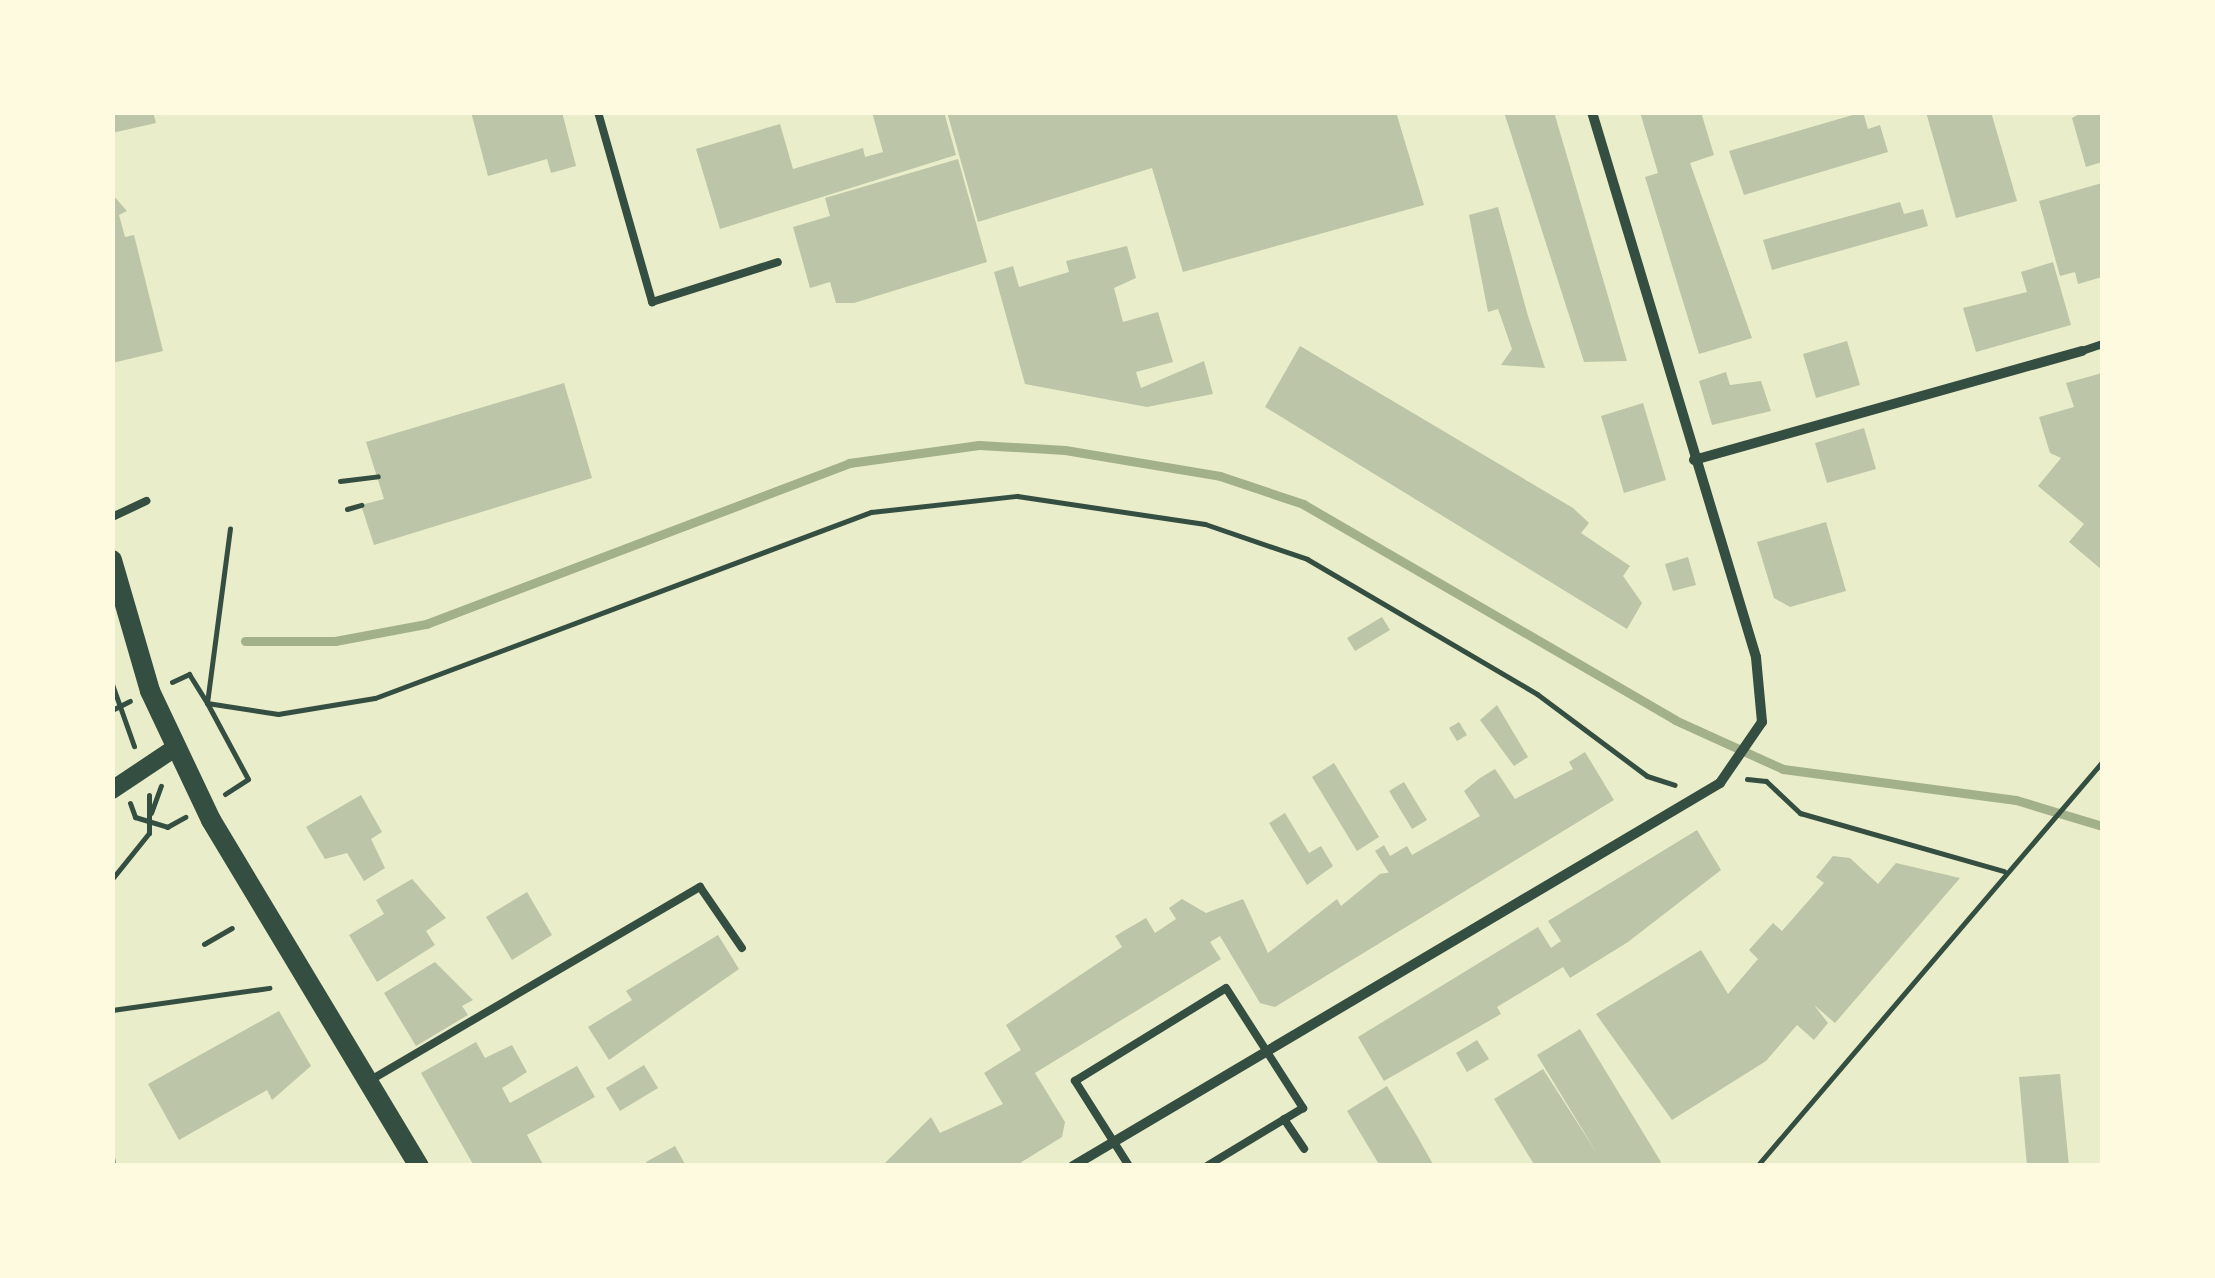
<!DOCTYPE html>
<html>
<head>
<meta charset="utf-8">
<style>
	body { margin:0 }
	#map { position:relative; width:2215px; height:1278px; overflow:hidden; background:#e9edc9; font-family:Literata,serif }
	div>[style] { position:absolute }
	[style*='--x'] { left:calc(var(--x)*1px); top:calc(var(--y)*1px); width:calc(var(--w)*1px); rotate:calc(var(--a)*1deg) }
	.stream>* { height:9px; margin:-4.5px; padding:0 4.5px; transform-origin:4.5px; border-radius:4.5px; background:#a3b18a }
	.building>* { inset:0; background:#bcc5a7 }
	.path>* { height:5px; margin:-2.5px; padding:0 2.5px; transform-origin:2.5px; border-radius:2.5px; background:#344e41 }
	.service>* { height:8px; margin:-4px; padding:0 4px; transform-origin:4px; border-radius:4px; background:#344e41 }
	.minor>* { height:10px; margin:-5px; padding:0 5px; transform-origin:5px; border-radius:5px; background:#344e41 }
	.tertiary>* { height:18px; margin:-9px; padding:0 9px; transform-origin:9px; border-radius:9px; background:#344e41 }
	.secondary>* { height:20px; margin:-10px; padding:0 10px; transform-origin:10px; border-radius:10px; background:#344e41 }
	span { translate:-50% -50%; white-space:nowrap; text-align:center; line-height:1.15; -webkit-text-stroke:10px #fefae0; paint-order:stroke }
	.frame { position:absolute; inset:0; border:115px solid #fefae0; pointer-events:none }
</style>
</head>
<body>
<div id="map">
	<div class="stream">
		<div style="--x:245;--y:641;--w:90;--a:0"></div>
		<div style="--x:335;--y:641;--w:93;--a:-10.6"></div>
		<div style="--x:426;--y:624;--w:453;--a:-20.8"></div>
		<div style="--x:849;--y:463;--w:131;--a:-7.9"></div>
		<div style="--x:979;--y:445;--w:86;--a:3.3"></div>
		<div style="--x:1065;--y:450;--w:157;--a:9.5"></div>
		<div style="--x:1220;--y:476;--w:88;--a:18.6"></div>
		<div style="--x:1303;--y:504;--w:430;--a:30.1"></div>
		<div style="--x:1675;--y:720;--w:119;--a:24.4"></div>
		<div style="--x:1783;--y:769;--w:235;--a:7.6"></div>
		<div style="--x:2016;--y:800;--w:90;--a:16.8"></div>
	</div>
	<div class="building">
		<div style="clip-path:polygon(112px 112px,153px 112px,156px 123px,112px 133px)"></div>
		<div style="clip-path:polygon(471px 112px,562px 112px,576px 166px,551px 173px,547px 159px,488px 176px)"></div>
		<div style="clip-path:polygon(872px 112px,944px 112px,956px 155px,720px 229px,696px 149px,780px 124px,793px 169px,863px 148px,865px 157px,883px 152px)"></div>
		<div style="clip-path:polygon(947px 112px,1396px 112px,1424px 205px,1183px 272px,1152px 168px,978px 222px)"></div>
		<div style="clip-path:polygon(1504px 112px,1554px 112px,1627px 361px,1584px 362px)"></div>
		<div style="clip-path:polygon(1640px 112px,1701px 112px,1714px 155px,1690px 163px,1752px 338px,1699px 354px,1645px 177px,1658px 173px)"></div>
		<div style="clip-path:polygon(1863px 112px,1868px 129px,1880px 125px,1888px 152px,1744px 195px,1729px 151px)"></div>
		<div style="clip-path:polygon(1926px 112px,1991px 112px,2017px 201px,1956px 218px)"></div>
		<div style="clip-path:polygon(2083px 112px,2102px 112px,2102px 162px,2086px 167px,2072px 118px)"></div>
		<div style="clip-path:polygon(958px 159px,987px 262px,854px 303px,836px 303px,830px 282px,810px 288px,793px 227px,830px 216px,825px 198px)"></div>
		<div style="clip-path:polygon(2102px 183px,2102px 277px,2078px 284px,2075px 272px,2060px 276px,2039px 201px)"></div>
		<div style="clip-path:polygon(112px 194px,127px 211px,119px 215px,125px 237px,134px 235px,163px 351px,112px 363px)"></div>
		<div style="clip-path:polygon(1900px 202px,1904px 214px,1923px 209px,1928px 226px,1772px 270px,1763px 240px)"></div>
		<div style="clip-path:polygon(1498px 207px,1528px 316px,1545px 368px,1501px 365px,1512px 349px,1498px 309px,1488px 312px,1469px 215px)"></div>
		<div style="clip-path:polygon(1127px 246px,1136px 278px,1114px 288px,1123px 322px,1158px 312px,1173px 362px,1136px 372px,1141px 388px,1204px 361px,1213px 394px,1147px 407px,1025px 384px,994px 272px,1013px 266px,1019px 287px,1069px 272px,1066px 261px)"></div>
		<div style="clip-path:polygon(2053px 262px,2071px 325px,1976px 352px,1963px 308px,2027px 292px,2021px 272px)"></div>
		<div style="clip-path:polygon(1847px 341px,1860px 385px,1816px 398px,1803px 354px)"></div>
		<div style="clip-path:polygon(1300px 346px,1573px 508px,1589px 523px,1581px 533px,1630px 566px,1623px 576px,1642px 603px,1627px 629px,1265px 407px)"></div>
		<div style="clip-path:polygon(1726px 372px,1730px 385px,1761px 381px,1771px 411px,1712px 425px,1699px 381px)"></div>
		<div style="clip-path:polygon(2102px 373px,2102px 570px,2069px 542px,2084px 524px,2038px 486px,2061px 458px,2050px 453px,2039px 417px,2074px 407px,2066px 383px)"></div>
		<div style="clip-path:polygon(564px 383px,592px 478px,374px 545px,361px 505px,384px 499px,366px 442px)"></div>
		<div style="clip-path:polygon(1643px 403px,1666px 480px,1624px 493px,1601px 416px)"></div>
		<div style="clip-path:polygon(1864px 428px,1876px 469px,1827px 483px,1815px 443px)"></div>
		<div style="clip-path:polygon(1826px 522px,1846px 591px,1790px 607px,1774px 598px,1757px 542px)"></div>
		<div style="clip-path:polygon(1688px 557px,1696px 585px,1673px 591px,1665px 564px)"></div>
		<div style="clip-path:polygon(1382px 617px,1390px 630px,1355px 651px,1347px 638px)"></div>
		<div style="clip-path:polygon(1497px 705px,1528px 757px,1514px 766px,1480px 720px)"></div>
		<div style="clip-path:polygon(1459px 722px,1467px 735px,1457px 741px,1449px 728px)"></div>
		<div style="clip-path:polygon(1585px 752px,1614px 800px,1275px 1007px,1260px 1003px,1220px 936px,1210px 942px,1221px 959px,1035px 1073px,1065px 1122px,1062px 1137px,1015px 1166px,882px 1166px,931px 1117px,940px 1133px,1003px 1104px,984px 1073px,1021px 1050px,1006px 1025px,1122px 947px,1115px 936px,1146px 918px,1155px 933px,1176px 919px,1169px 908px,1182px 899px,1206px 913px,1243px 899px,1268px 953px,1337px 899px,1341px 906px,1380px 874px,1399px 871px,1389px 873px,1375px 851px,1384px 845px,1390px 856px,1407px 846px,1412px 855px,1480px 816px,1464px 791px,1480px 778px,1495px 769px,1515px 799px,1573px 769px,1569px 762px)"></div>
		<div style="clip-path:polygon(1334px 763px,1379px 837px,1357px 851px,1312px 777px)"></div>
		<div style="clip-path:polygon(1404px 782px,1427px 820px,1412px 829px,1389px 791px)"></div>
		<div style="clip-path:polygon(361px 795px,382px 832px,371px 839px,385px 868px,364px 881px,347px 853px,325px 859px,306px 827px)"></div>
		<div style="clip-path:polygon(1285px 813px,1309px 853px,1321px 846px,1333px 866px,1307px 885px,1269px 823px)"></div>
		<div style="clip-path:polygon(1697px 830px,1721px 870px,1628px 942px,1570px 978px,1563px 967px,1497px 1007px,1501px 1014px,1384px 1081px,1358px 1037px,1538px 927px,1551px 948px,1561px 941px,1548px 921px)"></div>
		<div style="clip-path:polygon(1833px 856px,1850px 858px,1878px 884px,1896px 863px,1960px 878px,1835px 1023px,1814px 1005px,1828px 1023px,1814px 1040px,1797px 1025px,1766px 1061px,1672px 1120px,1596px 1014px,1701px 950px,1728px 994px,1758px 959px,1749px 950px,1773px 923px,1782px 931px,1824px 883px,1816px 877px)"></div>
		<div style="clip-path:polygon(412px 879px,446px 918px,426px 931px,435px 945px,377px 982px,349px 935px,384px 914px,376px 900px)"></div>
		<div style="clip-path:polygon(527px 892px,552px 935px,512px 960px,486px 917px)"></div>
		<div style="clip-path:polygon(718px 935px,739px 969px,609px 1060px,588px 1027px,632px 1000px,626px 991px)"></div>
		<div style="clip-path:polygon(435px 962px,473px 1000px,462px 1006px,468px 1015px,416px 1046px,384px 993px)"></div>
		<div style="clip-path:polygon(279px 1011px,311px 1066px,272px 1100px,267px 1090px,179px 1140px,148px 1084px)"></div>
		<div style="clip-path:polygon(1580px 1029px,1661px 1162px,1656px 1166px,1535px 1166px,1494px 1099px,1543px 1069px,1598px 1155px,1537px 1055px)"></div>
		<div style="clip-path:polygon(1477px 1040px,1489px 1059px,1467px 1072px,1456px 1053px)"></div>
		<div style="clip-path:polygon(476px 1042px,485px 1058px,512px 1045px,527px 1072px,502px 1088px,510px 1103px,577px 1066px,595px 1097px,527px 1135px,544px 1166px,474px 1166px,421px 1073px)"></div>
		<div style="clip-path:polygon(644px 1065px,658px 1088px,620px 1111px,606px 1088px)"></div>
		<div style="clip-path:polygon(2060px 1074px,2069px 1166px,2027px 1166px,2019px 1077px)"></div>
		<div style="clip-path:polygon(1387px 1086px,1413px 1129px,1434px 1166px,1380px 1166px,1347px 1111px)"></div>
		<div style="clip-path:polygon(675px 1146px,686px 1166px,648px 1166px,646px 1162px)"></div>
	</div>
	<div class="path">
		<div style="--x:340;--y:481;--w:38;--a:-7"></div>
		<div style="--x:347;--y:509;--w:15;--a:-16"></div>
		<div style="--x:172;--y:682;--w:19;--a:-25"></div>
		<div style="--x:189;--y:674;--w:34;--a:58"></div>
		<div style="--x:207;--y:703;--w:72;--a:8.8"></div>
		<div style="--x:278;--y:714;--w:98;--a:-9.4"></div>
		<div style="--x:375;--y:698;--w:530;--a:-20.56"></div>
		<div style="--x:871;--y:512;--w:147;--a:-6.3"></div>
		<div style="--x:1017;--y:496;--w:190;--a:8.5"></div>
		<div style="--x:1205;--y:524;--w:108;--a:18.9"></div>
		<div style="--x:1307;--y:559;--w:267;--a:30.4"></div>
		<div style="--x:1537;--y:694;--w:137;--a:36.7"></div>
		<div style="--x:1647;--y:776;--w:29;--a:18"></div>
		<div style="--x:112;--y:684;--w:66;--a:70.5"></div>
		<div style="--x:112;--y:710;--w:20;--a:-27"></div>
		<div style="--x:1747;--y:779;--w:19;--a:6"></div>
		<div style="--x:1766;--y:781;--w:47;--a:43.3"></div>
		<div style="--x:1800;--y:813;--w:212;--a:15.9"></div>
		<div style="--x:225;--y:794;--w:27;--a:-33"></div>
		<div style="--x:248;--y:779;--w:86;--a:-118.3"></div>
		<div style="--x:207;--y:703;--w:176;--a:-82.5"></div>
		<div style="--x:130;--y:803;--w:15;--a:70"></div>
		<div style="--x:135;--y:817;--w:34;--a:17"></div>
		<div style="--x:167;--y:827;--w:21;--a:-29"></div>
		<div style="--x:151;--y:813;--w:29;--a:-70"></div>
		<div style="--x:112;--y:879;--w:59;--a:-51.2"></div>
		<div style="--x:149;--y:833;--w:38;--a:-90"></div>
		<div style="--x:204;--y:944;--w:32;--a:-30"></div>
		<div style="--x:112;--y:1010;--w:159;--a:-8"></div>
		<div style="--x:112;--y:1157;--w:9;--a:84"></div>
		<div style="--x:1757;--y:1166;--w:531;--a:-49.5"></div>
	</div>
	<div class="service">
		<div style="--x:598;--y:112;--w:198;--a:74.1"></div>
		<div style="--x:652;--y:302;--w:132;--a:-17.6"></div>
		<div style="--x:2082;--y:351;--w:21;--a:-19"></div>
		<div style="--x:112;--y:517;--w:38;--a:-25"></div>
		<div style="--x:369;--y:1081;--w:384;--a:-30.4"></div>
		<div style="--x:700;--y:887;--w:74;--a:55.5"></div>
		<div style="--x:1284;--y:1119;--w:36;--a:56"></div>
		<div style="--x:1129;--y:1166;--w:101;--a:-122.4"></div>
		<div style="--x:1075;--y:1081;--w:177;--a:-31.6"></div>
		<div style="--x:1226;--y:988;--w:143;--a:57.3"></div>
		<div style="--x:1303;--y:1108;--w:112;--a:148.9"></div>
	</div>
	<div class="minor">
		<div style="--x:1694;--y:460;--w:403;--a:-15.7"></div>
		<div style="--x:1073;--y:1166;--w:752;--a:-30.62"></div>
		<div style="--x:1720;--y:783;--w:74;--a:-55.5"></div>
		<div style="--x:1762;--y:722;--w:65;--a:-95.3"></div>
		<div style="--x:1756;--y:657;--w:569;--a:-106.75"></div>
	</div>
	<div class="tertiary">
		<div style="--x:112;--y:790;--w:76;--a:-33.7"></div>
	</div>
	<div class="secondary">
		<div style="--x:112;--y:560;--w:136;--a:73.8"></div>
		<div style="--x:150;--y:691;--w:143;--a:64.7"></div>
		<div style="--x:211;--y:820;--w:404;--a:59"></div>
	</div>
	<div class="frame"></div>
</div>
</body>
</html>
